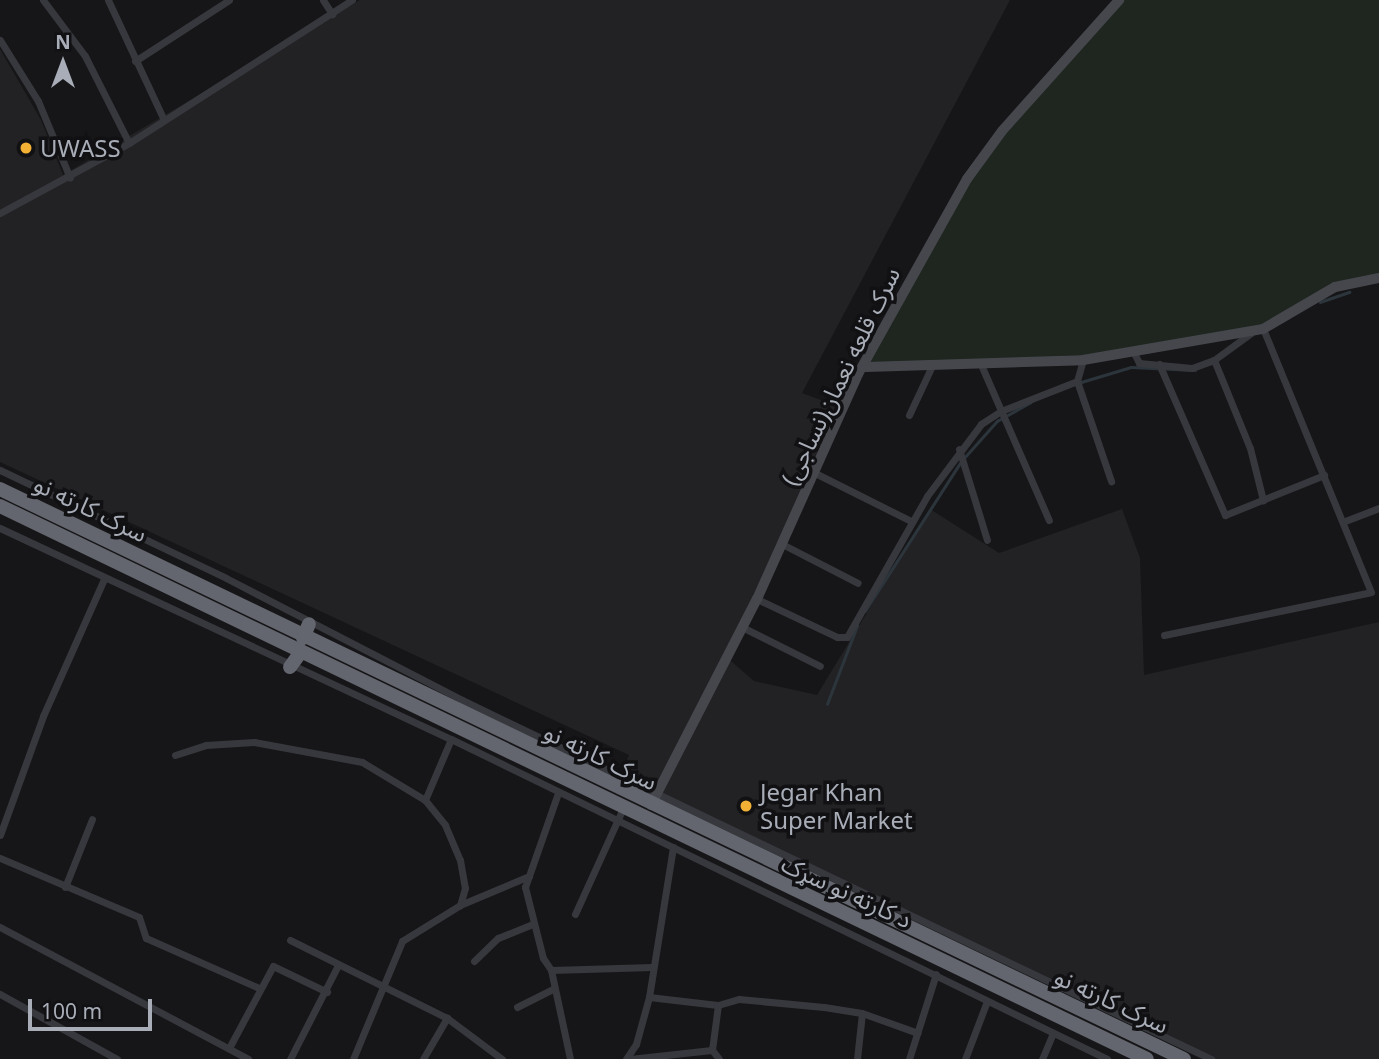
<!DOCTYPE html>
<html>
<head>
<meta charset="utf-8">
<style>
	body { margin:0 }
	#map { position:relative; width:1379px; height:1059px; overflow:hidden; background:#161618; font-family:"Noto Sans","Noto Sans Arabic",sans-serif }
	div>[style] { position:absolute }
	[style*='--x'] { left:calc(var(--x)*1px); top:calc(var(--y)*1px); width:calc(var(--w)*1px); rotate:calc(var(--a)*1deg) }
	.built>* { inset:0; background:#222225 }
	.green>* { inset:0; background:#1e261f }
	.stream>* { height:2.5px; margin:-1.25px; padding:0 1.25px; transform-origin:1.25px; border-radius:1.25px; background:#2c353c }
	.street>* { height:7px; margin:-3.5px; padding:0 3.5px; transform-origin:3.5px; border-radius:3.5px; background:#37383d }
	.secondary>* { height:10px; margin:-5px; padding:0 5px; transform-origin:5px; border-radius:5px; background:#45474d }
	.highway>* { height:14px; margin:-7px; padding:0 7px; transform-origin:7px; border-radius:7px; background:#63666e }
	.dots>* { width:19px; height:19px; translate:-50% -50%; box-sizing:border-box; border:4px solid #111113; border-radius:50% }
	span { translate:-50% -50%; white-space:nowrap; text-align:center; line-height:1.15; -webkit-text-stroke:7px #111113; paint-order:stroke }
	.poi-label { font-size:24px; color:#a8adb8 }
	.left { translate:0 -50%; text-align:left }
	.street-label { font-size:24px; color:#a8adb8 }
	.north { position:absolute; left:28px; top:28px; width:70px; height:70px; -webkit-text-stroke:5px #111113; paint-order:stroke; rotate:0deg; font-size:19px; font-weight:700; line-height:28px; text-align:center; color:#a8adb8 }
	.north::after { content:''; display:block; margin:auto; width:24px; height:32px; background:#a8adb8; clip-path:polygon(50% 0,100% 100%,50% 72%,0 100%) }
	.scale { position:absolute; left:28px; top:999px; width:124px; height:32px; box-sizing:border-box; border:4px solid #a8adb8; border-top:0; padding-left:9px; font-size:21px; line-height:24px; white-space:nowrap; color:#a8adb8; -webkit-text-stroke:5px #111113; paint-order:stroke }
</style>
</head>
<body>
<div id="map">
	<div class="built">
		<div style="clip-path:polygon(360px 0,1010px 0,802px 393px,842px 408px,725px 656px,754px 681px,817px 695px,930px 509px,999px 553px,1122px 509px,1140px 558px,1144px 675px,1379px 622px,1379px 1059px,1211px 1059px,620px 776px,629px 755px,0 462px,0 49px,41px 120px,63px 175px)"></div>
	</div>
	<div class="green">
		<div style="clip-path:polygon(1119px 0,1379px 0,1379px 278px,1335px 287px,1263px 329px,1083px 360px,866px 367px,967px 179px)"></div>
	</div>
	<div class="stream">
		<div style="--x:1320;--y:302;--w:31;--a:-19"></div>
		<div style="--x:1078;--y:383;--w:55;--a:-16.8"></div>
		<div style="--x:1131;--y:367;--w:64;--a:2.7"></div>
		<div style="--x:964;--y:458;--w:50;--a:-48.3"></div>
		<div style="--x:997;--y:421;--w:38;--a:-29"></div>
		<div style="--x:865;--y:611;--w:176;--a:-57.3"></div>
		<div style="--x:827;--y:704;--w:84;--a:-69"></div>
	</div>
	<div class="street">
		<div style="--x:43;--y:0;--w:70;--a:53.1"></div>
		<div style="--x:85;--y:56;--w:97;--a:63.2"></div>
		<div style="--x:108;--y:0;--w:132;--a:65"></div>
		<div style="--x:323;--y:0;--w:17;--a:57"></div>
		<div style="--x:0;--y:40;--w:72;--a:58.1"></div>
		<div style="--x:38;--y:101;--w:83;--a:67.4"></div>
		<div style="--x:135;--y:61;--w:112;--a:-33"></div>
		<div style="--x:0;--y:213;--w:147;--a:-28.5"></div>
		<div style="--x:129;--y:143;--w:265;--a:-32.7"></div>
		<div style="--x:1133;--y:351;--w:13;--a:63"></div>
		<div style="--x:1139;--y:363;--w:53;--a:5.4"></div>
		<div style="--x:1192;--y:368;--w:23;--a:-20"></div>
		<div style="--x:1214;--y:360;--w:46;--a:-36.1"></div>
		<div style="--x:1083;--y:360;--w:22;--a:106"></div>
		<div style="--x:1077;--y:381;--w:106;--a:71.2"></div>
		<div style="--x:1214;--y:360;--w:95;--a:67.8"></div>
		<div style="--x:1250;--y:448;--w:54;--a:76"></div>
		<div style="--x:1159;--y:364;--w:165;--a:66.4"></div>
		<div style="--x:1225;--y:515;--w:107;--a:-22"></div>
		<div style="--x:982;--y:367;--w:167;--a:66.4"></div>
		<div style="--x:909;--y:415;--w:54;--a:-64.9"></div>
		<div style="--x:959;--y:449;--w:95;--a:72.9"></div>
		<div style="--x:0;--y:470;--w:250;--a:25.5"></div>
		<div style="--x:226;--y:578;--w:266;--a:27.3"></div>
		<div style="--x:462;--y:700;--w:831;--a:25.61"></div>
		<div style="--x:815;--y:473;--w:107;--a:26.6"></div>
		<div style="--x:1345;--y:521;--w:36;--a:-21"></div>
		<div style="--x:0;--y:528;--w:498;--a:25.1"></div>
		<div style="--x:451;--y:739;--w:730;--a:26"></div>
		<div style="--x:782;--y:544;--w:85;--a:27.2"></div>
		<div style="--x:757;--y:599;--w:89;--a:25.4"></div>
		<div style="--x:837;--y:637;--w:10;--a:0"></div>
		<div style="--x:847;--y:637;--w:162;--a:-60.4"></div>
		<div style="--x:927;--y:496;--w:90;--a:-53.1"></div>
		<div style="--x:981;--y:424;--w:24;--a:-33"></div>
		<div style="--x:1001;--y:411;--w:82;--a:-21.5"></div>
		<div style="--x:742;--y:627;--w:87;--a:26.6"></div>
		<div style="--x:1164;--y:635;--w:211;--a:-11.7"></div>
		<div style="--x:1371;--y:592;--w:284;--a:-112.3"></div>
		<div style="--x:175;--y:755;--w:33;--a:-18"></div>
		<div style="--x:206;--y:745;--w:48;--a:-3.6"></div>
		<div style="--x:254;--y:742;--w:110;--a:10.5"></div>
		<div style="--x:362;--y:762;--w:74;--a:31.1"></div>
		<div style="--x:425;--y:800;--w:32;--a:51"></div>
		<div style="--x:445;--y:825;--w:38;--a:67"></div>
		<div style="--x:460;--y:860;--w:28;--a:80"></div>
		<div style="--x:465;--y:888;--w:18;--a:106"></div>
		<div style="--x:558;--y:793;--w:100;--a:109.3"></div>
		<div style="--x:525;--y:887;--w:73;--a:75.8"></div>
		<div style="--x:543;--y:958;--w:14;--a:56"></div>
		<div style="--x:551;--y:970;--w:91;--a:77.9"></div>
		<div style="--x:425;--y:800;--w:66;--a:-66.9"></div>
		<div style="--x:0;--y:835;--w:127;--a:-70.1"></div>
		<div style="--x:43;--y:716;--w:150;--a:-66"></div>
		<div style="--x:0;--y:858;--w:151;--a:23"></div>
		<div style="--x:139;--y:917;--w:22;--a:72"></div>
		<div style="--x:146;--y:938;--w:124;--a:23.9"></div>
		<div style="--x:65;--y:887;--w:73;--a:-68.3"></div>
		<div style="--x:575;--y:914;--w:116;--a:-65.6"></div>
		<div style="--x:0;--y:927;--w:281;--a:28"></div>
		<div style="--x:290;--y:940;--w:175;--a:26.4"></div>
		<div style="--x:447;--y:1018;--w:69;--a:36.7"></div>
		<div style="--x:474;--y:961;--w:33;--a:-44"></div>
		<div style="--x:498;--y:938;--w:38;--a:-22"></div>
		<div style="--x:551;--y:970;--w:101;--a:-1.7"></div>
		<div style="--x:0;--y:994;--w:134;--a:29.1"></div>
		<div style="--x:649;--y:997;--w:69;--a:6.6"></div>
		<div style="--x:718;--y:1005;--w:22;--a:-16"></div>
		<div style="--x:739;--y:999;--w:85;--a:5.4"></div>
		<div style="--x:824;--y:1007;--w:38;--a:9"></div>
		<div style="--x:862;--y:1013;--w:59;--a:19.7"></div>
		<div style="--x:718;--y:1005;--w:45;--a:97.6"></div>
		<div style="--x:712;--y:1050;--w:11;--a:52"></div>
		<div style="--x:517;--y:1007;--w:42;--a:-26.6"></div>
		<div style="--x:229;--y:1048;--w:93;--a:-61.8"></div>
		<div style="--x:273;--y:966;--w:60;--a:25.7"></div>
		<div style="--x:290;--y:1059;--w:106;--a:-62.9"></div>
		<div style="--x:353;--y:1059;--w:128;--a:-67.4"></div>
		<div style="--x:402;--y:941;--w:68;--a:-31.8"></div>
		<div style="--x:460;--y:905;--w:75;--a:-22.8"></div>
		<div style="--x:423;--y:1059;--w:48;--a:-59.7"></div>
		<div style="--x:626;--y:1059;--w:18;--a:-56"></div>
		<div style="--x:636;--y:1044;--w:49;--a:-74.5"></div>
		<div style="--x:649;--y:997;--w:152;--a:-80.9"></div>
		<div style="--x:630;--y:1059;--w:82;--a:-6.3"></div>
		<div style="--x:857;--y:1059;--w:46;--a:-83.8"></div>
		<div style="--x:909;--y:1059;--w:89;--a:-72.4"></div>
		<div style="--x:965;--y:1059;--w:62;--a:-69.2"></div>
		<div style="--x:1042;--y:1059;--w:28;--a:-67"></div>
	</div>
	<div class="secondary">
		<div style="--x:866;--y:367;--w:217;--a:-1.8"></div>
		<div style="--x:1083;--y:360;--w:183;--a:-9.8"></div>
		<div style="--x:1263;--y:329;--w:83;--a:-30.3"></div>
		<div style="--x:1335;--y:287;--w:45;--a:-11.6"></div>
		<div style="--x:651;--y:805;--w:232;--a:-62.8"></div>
		<div style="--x:757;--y:599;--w:247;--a:-65.8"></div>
		<div style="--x:858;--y:374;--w:223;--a:-60.8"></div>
		<div style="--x:967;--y:179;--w:59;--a:-53.9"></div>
		<div style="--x:1002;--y:131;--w:176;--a:-48.2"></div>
	</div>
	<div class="highway">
		<div style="--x:0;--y:489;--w:1314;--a:25.71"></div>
		<div style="--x:0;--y:506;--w:1273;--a:25.74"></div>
		<div style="--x:303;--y:638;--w:15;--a:-67"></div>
		<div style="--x:290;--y:667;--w:19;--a:-54"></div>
	</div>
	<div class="dots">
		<div style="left:26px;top:148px;background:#f2b134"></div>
		<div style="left:746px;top:806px;background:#f2b134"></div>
	</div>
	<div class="poi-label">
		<span class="left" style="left:40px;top:148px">UWASS</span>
		<span class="left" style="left:760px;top:806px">Jegar Khan<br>Super Market</span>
	</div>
	<div class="street-label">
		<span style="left:840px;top:376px;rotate:-64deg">سرک قلعه نعمان(نساجی)</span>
		<span style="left:91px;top:508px;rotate:26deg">سرک کارته نو</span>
		<span style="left:601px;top:756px;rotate:26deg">سرک کارته نو</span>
		<span style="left:847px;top:891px;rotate:25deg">د کارته نو سړک</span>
		<span style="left:1112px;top:1000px;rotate:25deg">سرک کارته نو</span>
	</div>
	<div class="north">N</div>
	<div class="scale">100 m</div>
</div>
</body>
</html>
